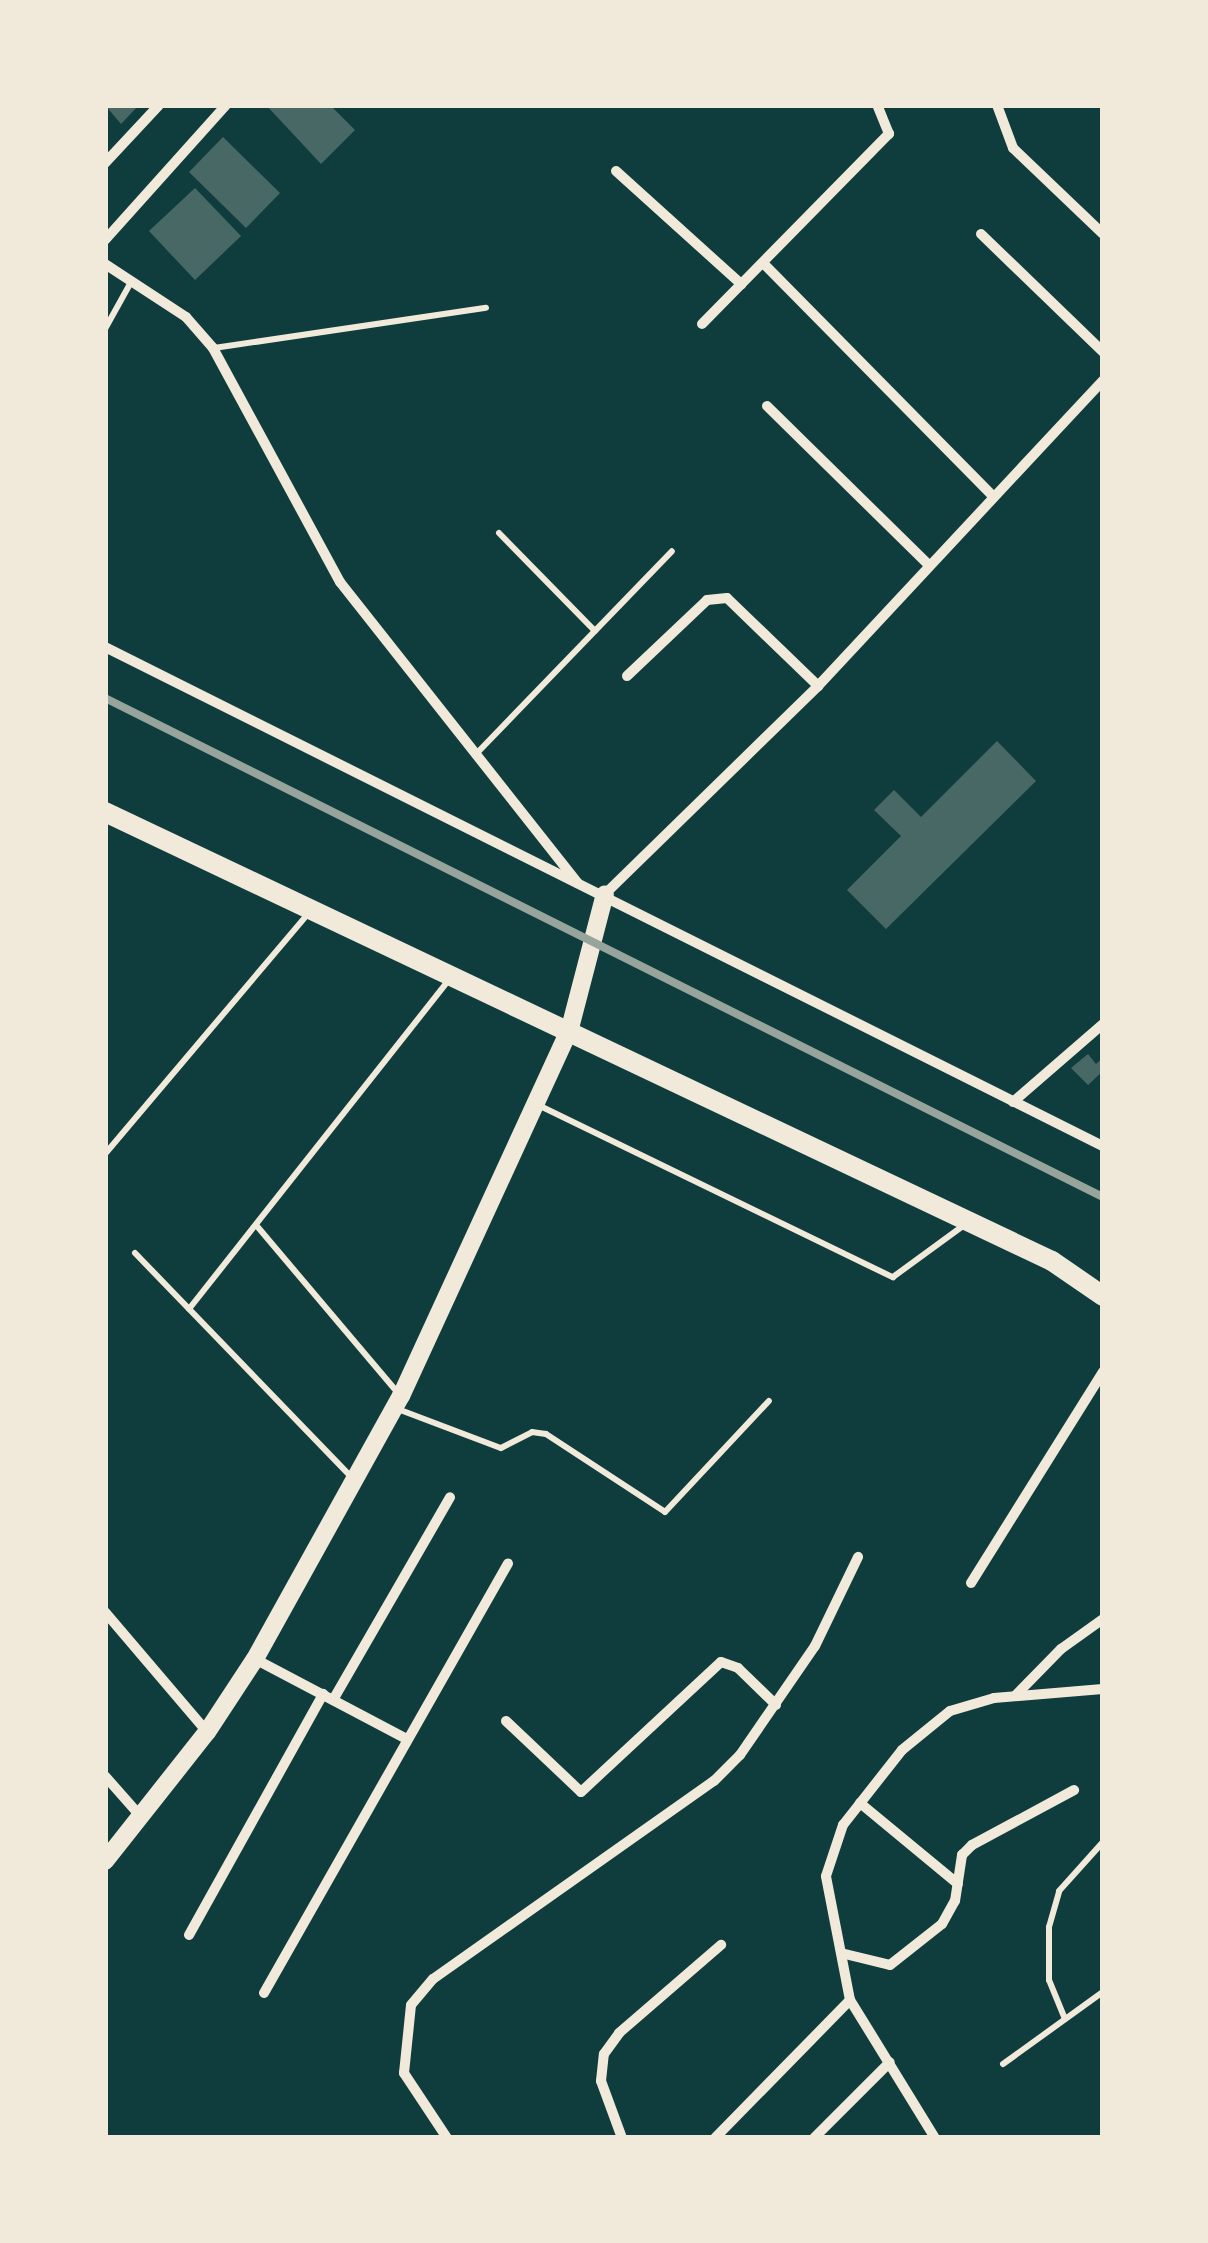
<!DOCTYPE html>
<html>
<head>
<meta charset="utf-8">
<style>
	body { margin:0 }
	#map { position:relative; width:1208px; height:2243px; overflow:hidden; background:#0f3d3e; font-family:Ubuntu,sans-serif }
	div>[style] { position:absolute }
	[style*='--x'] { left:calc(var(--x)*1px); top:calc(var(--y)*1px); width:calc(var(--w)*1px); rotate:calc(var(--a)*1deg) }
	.building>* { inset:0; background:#486865 }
	.service>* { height:6px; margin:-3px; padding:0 3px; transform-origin:3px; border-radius:3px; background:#f1e9da }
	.minor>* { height:10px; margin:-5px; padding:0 5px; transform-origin:5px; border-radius:5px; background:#f1e9da }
	.tertiary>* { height:18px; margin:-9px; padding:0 9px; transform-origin:9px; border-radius:9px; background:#f1e9da }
	.primary>* { height:20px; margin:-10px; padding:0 10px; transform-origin:10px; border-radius:10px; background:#f1e9da }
	.rail>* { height:8px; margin:-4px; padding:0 4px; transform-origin:4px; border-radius:4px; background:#97a49c }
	span { translate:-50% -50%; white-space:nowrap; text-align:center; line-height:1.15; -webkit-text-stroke:10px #f1e9da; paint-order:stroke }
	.frame { position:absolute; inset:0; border:108px solid #f1e9da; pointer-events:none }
</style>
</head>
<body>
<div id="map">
	<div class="building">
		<div style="clip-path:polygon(105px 105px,139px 105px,121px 124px)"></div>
		<div style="clip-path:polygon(266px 105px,330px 105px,355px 130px,321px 164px)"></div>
		<div style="clip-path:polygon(223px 137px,280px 193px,246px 228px,189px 172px)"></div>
		<div style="clip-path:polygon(195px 188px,241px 236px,195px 280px,149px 231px)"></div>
		<div style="clip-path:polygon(997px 741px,1036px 781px,886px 929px,847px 890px,901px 836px,874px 810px,894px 790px,921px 817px)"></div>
		<div style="clip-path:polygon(1088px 1054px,1096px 1064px,1103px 1058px,1103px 1071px,1088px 1085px,1071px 1068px)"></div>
	</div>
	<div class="service">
		<div style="--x:105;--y:329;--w:54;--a:-61"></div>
		<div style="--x:214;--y:348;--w:275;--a:-8.4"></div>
		<div style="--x:499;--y:533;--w:137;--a:45.6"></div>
		<div style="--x:478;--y:752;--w:279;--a:-46"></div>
		<div style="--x:536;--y:1104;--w:397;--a:25.9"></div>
		<div style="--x:893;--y:1277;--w:92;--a:-36.1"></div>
		<div style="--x:105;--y:1154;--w:316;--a:-49.8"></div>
		<div style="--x:256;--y:1225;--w:219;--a:49.8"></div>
		<div style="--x:135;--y:1253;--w:314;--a:46"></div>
		<div style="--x:189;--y:1309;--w:419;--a:-51.7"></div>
		<div style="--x:395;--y:1408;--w:113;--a:20.7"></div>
		<div style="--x:501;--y:1448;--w:35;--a:-27"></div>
		<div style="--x:532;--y:1432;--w:14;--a:8"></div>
		<div style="--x:546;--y:1434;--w:142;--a:33.2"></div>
		<div style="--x:665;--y:1512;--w:152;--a:-46.9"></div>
		<div style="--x:1065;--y:2019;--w:42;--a:-112.3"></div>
		<div style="--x:1049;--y:1980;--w:53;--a:-90"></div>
		<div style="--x:1049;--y:1927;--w:37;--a:-74"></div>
		<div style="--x:1059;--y:1891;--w:66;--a:-48.1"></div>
		<div style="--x:1003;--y:2064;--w:123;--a:-35.8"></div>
	</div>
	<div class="minor">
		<div style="--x:997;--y:105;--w:46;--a:69.6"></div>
		<div style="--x:1013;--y:148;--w:124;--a:43.7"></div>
		<div style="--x:105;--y:163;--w:79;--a:-47"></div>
		<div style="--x:616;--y:171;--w:169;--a:42.1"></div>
		<div style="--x:981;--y:234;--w:170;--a:44"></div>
		<div style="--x:105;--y:240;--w:181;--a:-48.1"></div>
		<div style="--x:763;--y:263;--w:327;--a:45.4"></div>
		<div style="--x:105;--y:264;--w:97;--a:33.2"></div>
		<div style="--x:186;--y:317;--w:41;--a:48.9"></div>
		<div style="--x:213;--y:348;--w:266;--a:61.5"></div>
		<div style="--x:340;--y:582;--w:384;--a:51.7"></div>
		<div style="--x:702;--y:324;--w:267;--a:-45.5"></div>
		<div style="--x:889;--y:134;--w:31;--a:-112"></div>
		<div style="--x:767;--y:406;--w:226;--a:44.5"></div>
		<div style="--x:105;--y:647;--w:1116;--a:26.57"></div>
		<div style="--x:627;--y:676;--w:110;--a:-43.5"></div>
		<div style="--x:707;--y:600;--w:20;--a:-6"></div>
		<div style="--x:727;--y:598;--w:127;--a:44"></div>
		<div style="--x:605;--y:894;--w:298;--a:-44.3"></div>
		<div style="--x:818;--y:686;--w:418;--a:-47"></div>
		<div style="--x:1013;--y:1102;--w:119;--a:-40.9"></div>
		<div style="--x:971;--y:1583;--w:249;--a:-58"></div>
		<div style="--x:105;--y:1612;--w:157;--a:49.6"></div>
		<div style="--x:255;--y:1659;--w:172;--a:27.8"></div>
		<div style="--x:1015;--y:1696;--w:66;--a:-45.6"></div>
		<div style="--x:1061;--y:1649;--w:52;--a:-35.5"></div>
		<div style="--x:333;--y:1700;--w:234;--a:-60"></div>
		<div style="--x:506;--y:1721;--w:103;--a:43.4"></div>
		<div style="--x:581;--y:1792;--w:191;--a:-42.9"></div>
		<div style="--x:721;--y:1662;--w:18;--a:19"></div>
		<div style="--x:738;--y:1668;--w:53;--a:44.2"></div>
		<div style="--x:105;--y:1776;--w:56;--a:48.6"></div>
		<div style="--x:860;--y:1803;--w:127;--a:39.6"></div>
		<div style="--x:189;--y:1935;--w:276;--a:-60.9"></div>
		<div style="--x:845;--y:1954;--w:46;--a:13.7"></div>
		<div style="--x:890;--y:1965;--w:66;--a:-38.3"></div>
		<div style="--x:942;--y:1924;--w:26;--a:-61"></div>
		<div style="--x:955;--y:1901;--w:47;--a:-81.3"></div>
		<div style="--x:962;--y:1855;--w:14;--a:-45"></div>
		<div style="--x:972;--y:1845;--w:116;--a:-28.3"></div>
		<div style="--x:264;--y:1993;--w:494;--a:-60.4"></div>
		<div style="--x:447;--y:2138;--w:78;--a:-123.5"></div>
		<div style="--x:404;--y:2073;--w:68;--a:-84.1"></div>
		<div style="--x:411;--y:2005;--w:34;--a:-50"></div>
		<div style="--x:433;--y:1979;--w:344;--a:-35.2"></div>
		<div style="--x:714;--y:1781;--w:37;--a:-45"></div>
		<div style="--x:740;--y:1755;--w:132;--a:-55.5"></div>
		<div style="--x:815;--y:1646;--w:99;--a:-64.2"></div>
		<div style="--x:622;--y:2138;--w:61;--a:-110.2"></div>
		<div style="--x:601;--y:2081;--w:27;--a:-84"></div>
		<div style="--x:604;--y:2054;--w:26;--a:-54"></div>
		<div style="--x:619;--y:2033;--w:135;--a:-40.8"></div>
		<div style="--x:715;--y:2138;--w:193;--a:-45.6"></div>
		<div style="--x:814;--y:2138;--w:107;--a:-45"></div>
		<div style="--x:935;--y:2138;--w:162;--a:-121.6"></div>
		<div style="--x:850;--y:2000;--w:126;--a:-101"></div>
		<div style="--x:826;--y:1876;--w:54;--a:-71.6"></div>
		<div style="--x:843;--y:1825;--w:95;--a:-51.8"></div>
		<div style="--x:902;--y:1750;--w:62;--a:-39.1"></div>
		<div style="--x:950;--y:1711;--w:46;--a:-16.5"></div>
		<div style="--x:994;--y:1698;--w:109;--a:-4.7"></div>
	</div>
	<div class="tertiary">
		<div style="--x:105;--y:1861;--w:164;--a:-51.7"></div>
		<div style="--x:207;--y:1732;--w:87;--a:-56.7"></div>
		<div style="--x:255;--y:1659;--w:301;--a:-61"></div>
		<div style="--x:401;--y:1396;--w:405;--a:-65.3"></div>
		<div style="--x:570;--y:1028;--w:138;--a:-75.4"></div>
	</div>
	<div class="primary">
		<div style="--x:105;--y:812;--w:1048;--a:25.37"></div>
		<div style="--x:1052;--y:1261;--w:62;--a:34.5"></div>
	</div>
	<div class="rail">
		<div style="--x:105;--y:698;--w:1116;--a:26.57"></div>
	</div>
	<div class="frame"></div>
</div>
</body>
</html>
